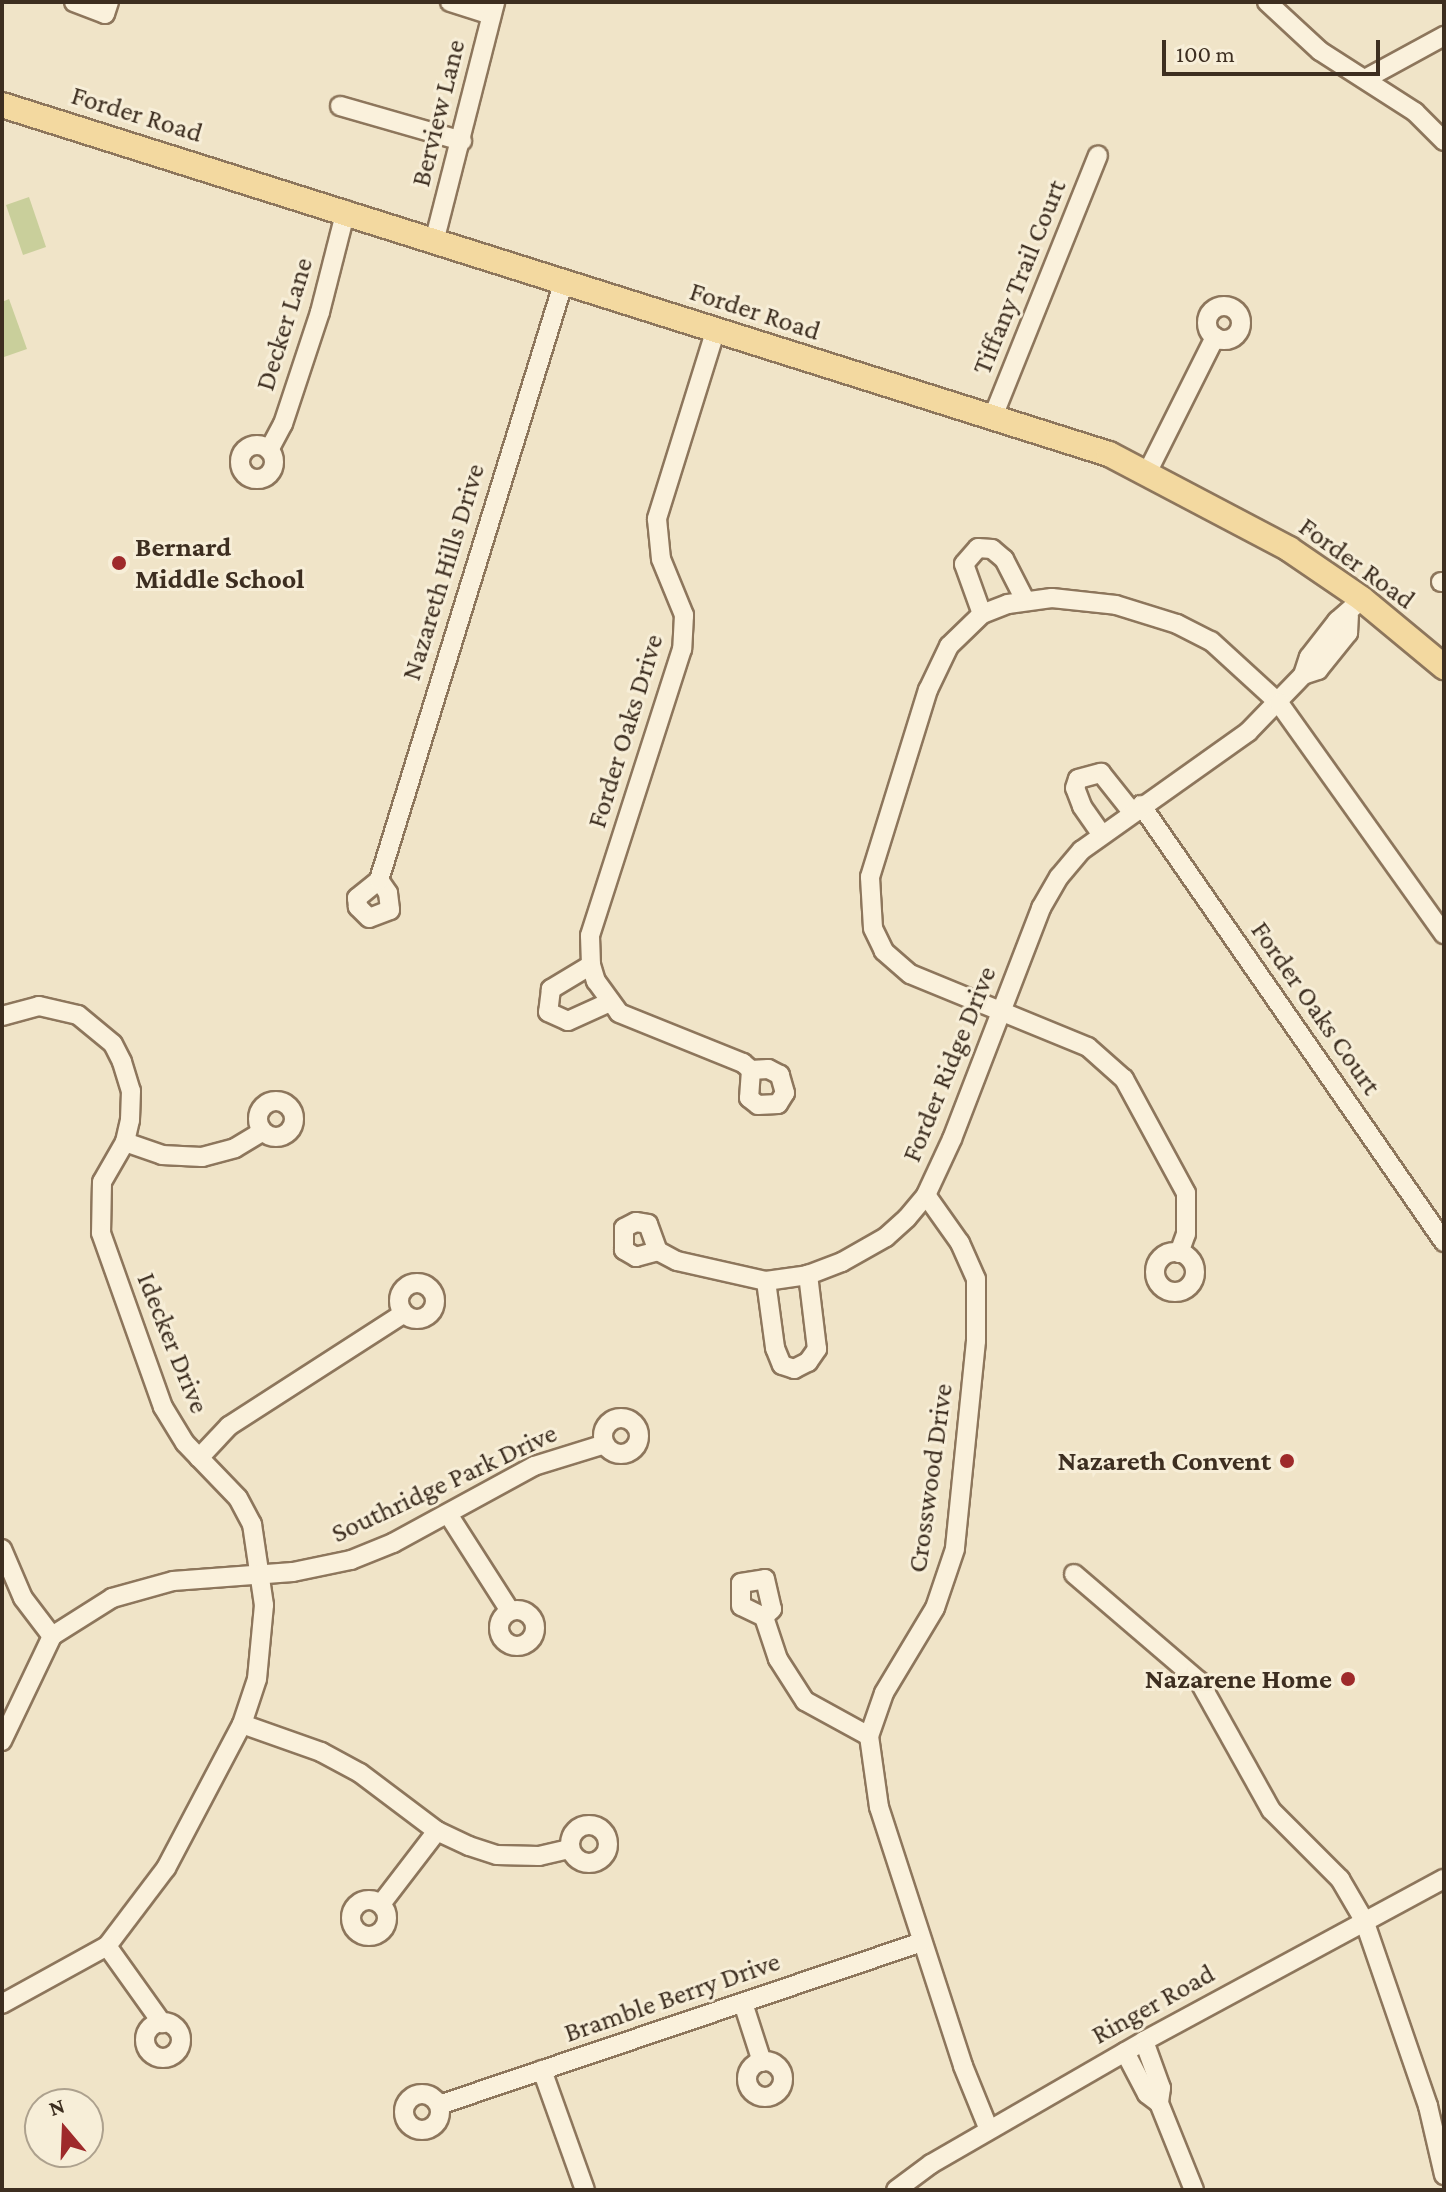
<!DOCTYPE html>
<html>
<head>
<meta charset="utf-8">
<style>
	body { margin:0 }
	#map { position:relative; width:1446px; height:2192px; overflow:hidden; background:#f0e4c8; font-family:"Crimson Pro",serif }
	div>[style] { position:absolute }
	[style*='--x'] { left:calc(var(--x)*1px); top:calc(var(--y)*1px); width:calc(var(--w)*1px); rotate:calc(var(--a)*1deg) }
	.green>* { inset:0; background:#c9cf9b }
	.roads { filter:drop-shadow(2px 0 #8d765c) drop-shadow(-2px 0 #8d765c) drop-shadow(0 2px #8d765c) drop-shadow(0 -2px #8d765c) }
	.minor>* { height:18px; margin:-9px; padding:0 9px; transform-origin:9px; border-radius:9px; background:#faf1dc }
	.minor>.ring { margin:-9px; padding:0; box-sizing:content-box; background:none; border:18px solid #faf1dc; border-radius:50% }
	.major>* { height:24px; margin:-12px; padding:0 12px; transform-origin:12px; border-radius:12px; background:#f3d9a0 }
	.dots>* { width:22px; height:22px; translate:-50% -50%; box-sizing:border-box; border:4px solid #f7eed8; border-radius:50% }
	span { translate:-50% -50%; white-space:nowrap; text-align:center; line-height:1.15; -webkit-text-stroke:6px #f7eed8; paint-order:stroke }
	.street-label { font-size:28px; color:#3d2e20 }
	.poi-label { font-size:28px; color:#3d2e20; font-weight:700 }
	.left { translate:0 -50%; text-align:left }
	.right { translate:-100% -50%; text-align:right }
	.frame { position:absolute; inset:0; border:4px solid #3d2e20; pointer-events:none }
	.north { position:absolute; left:24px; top:2088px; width:80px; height:80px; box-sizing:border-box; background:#f7eed8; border:2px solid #ada18e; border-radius:50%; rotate:341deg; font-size:22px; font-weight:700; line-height:32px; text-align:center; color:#3d2e20 }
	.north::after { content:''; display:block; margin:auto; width:28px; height:36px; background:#9e2a2b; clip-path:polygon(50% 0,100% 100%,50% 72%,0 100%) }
	.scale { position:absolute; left:1162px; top:40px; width:218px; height:36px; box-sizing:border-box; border:4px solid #3d2e20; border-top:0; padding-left:10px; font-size:24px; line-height:28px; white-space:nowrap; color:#3d2e20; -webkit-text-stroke:6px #f7eed8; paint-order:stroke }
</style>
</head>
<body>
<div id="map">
	<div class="green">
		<div style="clip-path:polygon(29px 197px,46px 247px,23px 255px,6px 205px)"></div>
		<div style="clip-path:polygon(9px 299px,27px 349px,4px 357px,2px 302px)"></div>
	</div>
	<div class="roads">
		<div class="minor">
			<div style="--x:74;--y:2;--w:33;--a:21"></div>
			<div style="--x:105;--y:14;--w:13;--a:-72"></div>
			<div style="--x:450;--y:2;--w:43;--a:17.6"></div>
			<div style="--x:1267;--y:2;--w:72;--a:42.8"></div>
			<div style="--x:1320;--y:51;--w:113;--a:32.7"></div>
			<div style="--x:1415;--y:112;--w:41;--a:45"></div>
			<div style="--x:1367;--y:78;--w:88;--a:-28.6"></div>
			<div style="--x:340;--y:106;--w:127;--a:16"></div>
			<div style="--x:435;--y:238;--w:244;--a:-75.7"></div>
			<div class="ring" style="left:1207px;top:306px;width:16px;height:16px"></div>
			<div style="--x:716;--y:329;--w:199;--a:107.3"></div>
			<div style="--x:657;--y:519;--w:40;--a:84.3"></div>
			<div style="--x:661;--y:559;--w:61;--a:67.7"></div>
			<div style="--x:684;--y:615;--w:34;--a:93"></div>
			<div style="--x:682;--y:649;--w:301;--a:107.8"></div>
			<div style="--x:590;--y:936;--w:29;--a:88"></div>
			<div style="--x:591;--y:965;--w:17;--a:73"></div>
			<div style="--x:596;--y:981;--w:39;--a:54"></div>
			<div style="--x:619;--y:1013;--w:134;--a:22"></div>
			<div style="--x:743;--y:1063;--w:11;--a:41"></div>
			<div style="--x:751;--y:1070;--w:28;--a:94"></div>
			<div style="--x:749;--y:1098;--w:11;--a:38"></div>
			<div style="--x:758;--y:1105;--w:20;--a:-3"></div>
			<div style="--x:778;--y:1104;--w:13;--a:-58"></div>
			<div style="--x:785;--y:1093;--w:19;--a:-106"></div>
			<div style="--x:780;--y:1075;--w:13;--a:-153"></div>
			<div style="--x:768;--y:1069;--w:17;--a:177"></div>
			<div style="--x:992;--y:419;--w:284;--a:-68.1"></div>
			<div class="ring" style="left:240px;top:445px;width:16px;height:16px"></div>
			<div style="--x:269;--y:450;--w:30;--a:-62"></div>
			<div style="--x:283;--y:424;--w:118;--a:-71.7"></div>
			<div style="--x:320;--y:312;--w:105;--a:-75.7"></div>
			<div style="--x:1148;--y:471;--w:150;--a:-63.4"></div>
			<div style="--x:1441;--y:582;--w:3;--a:0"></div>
			<div style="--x:982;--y:614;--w:53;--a:-109.8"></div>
			<div style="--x:964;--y:564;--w:21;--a:-49"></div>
			<div style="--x:978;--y:548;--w:14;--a:4"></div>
			<div style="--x:992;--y:549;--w:16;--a:40"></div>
			<div style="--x:1004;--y:559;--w:46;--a:62.9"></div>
			<div style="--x:1303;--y:675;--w:16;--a:-18"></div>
			<div style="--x:1318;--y:670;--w:48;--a:-51"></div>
			<div style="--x:1348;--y:633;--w:17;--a:-87"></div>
			<div style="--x:1141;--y:805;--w:532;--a:55.26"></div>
			<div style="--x:1102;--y:835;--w:35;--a:-125"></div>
			<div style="--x:1082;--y:806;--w:19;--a:-111"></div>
			<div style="--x:1075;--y:788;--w:9;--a:-72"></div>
			<div style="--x:1078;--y:779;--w:24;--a:-15"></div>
			<div style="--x:1101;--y:773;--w:50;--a:51.5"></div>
			<div style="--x:379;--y:880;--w:16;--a:55"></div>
			<div style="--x:388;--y:893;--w:17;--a:83"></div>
			<div style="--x:390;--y:910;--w:22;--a:159"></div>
			<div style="--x:369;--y:918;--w:16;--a:-135"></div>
			<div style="--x:358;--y:907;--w:9;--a:-96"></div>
			<div style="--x:357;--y:898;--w:28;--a:-39"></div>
			<div style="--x:379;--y:880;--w:627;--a:-72.84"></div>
			<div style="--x:591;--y:965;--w:47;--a:149"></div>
			<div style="--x:551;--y:989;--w:23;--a:97"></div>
			<div style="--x:548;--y:1012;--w:22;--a:24"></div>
			<div style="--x:568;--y:1021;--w:46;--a:-24.3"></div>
			<div style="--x:2;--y:1016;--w:38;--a:-15"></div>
			<div style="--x:39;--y:1006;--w:40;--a:13"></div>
			<div style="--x:78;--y:1015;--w:45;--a:39.6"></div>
			<div style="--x:113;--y:1044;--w:20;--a:63"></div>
			<div style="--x:122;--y:1062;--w:30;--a:73"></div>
			<div style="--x:131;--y:1091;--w:29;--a:92"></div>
			<div style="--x:130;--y:1120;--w:23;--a:103"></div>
			<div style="--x:125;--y:1142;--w:46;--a:119.9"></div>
			<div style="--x:102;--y:1182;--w:51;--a:91.1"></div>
			<div style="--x:101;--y:1233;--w:185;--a:70.4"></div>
			<div style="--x:163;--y:1407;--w:42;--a:58.6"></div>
			<div style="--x:185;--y:1443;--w:76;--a:46.1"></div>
			<div style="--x:238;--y:1498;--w:30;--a:62"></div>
			<div style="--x:252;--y:1524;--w:82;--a:81.6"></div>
			<div style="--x:264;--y:1605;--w:74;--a:95.4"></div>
			<div style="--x:257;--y:1679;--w:47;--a:108.4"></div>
			<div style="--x:242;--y:1724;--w:163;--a:117.8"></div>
			<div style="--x:166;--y:1868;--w:98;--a:127.1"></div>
			<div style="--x:107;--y:1946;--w:120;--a:151.1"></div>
			<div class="ring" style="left:258px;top:1101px;width:18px;height:18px"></div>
			<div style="--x:125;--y:1142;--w:39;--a:19"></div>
			<div style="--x:162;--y:1155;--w:40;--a:2.9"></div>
			<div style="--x:202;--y:1157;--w:34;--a:-15"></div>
			<div style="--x:235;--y:1148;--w:31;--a:-31"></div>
			<div style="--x:926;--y:1195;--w:59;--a:54.7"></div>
			<div style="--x:960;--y:1243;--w:39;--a:66"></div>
			<div style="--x:976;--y:1279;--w:62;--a:90"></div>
			<div style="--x:976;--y:1341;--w:209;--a:95.8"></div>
			<div style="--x:955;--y:1549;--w:62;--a:108.7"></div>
			<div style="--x:935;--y:1608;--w:99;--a:121"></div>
			<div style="--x:884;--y:1693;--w:46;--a:109.2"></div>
			<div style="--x:869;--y:1736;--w:72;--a:82"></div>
			<div style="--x:879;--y:1807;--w:272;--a:72"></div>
			<div style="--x:963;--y:2066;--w:69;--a:67.9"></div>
			<div style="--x:658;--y:1251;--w:23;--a:165"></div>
			<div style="--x:636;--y:1257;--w:14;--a:-150"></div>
			<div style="--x:624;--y:1250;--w:22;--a:-90"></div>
			<div style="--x:624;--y:1228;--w:13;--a:-27"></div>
			<div style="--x:636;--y:1222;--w:12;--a:9"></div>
			<div style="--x:648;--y:1224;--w:29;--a:70"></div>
			<div style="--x:658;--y:1251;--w:21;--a:28"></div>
			<div style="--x:677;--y:1261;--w:91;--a:12.7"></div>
			<div style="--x:766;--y:1281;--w:42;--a:-8.1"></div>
			<div style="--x:808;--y:1275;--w:36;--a:-21"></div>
			<div style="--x:842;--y:1262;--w:51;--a:-29.6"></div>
			<div style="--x:886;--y:1237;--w:28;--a:-42"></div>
			<div style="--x:907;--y:1218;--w:30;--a:-50"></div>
			<div style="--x:926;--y:1195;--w:62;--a:-65.1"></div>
			<div style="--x:952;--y:1139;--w:248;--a:-68.9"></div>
			<div style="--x:1041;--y:908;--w:36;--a:-60"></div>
			<div style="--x:1059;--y:877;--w:35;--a:-50"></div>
			<div style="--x:1082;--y:850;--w:204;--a:-35.4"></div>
			<div style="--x:1248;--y:732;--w:79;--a:-46"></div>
			<div style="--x:1303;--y:675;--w:19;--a:-72"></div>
			<div style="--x:1309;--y:657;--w:46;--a:-52.1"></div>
			<div style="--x:1337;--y:621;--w:33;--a:-41"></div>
			<div class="ring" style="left:1155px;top:1252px;width:22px;height:22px"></div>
			<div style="--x:1179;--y:1253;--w:20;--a:-70"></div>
			<div style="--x:1186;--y:1234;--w:41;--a:-90"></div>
			<div style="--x:1186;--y:1193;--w:130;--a:-118.5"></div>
			<div style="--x:1124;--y:1079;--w:48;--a:-138.4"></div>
			<div style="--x:1088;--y:1047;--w:192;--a:-157.7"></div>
			<div style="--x:910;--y:974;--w:35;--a:-139"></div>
			<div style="--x:884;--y:951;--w:25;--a:-116"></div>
			<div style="--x:873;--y:928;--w:51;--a:-93.4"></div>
			<div style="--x:870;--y:877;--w:196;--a:-72.8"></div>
			<div style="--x:928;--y:690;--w:49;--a:-64.5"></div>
			<div style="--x:949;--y:646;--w:46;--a:-44.1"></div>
			<div style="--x:982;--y:614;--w:28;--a:-21"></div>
			<div style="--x:1008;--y:604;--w:44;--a:-7.8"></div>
			<div style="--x:1052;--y:598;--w:64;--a:6.2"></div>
			<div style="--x:1116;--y:605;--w:64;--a:17.3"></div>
			<div style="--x:1177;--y:624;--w:38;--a:27"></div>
			<div style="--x:1211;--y:641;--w:92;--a:42.4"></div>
			<div style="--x:1279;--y:703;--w:284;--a:54.5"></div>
			<div style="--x:766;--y:1281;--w:68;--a:82.3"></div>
			<div style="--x:775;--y:1348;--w:18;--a:68"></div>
			<div style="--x:782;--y:1365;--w:13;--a:18"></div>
			<div style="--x:794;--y:1369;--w:16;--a:-27"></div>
			<div style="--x:808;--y:1362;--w:16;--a:-55"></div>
			<div style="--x:817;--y:1349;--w:75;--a:-96.9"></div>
			<div class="ring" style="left:399px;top:1283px;width:18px;height:18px"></div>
			<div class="ring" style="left:603px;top:1418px;width:18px;height:18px"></div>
			<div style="--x:199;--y:1458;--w:44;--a:-46.8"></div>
			<div style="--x:229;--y:1426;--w:207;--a:-32.8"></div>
			<div style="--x:448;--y:1514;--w:115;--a:57.4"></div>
			<div style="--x:2;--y:1549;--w:53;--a:66.8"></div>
			<div style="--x:23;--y:1598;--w:48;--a:52.7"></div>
			<div style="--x:1074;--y:1574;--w:165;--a:40.6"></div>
			<div style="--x:1199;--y:1681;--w:148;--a:60.8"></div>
			<div style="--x:1271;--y:1810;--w:98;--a:45"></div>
			<div style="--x:1340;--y:1879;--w:48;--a:59.7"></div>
			<div style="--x:1364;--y:1920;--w:197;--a:71"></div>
			<div style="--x:1428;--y:2106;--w:71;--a:76.9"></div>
			<div class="ring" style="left:499px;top:1610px;width:18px;height:18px"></div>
			<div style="--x:764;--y:1617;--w:25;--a:-154"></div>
			<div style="--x:741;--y:1606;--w:23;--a:-90"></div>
			<div style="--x:741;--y:1583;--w:24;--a:-9"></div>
			<div style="--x:765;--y:1579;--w:31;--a:77"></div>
			<div style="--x:772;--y:1609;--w:11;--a:135"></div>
			<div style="--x:764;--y:1617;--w:44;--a:71.6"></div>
			<div style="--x:778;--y:1659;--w:50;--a:57.3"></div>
			<div style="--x:805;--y:1701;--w:73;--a:28.7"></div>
			<div style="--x:242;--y:1724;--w:84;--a:19.5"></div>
			<div style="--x:321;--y:1752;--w:44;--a:28.3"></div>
			<div style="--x:360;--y:1773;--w:96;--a:37"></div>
			<div style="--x:437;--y:1831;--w:35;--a:25"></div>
			<div style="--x:469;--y:1846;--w:29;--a:18"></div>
			<div style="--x:497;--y:1855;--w:42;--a:1.4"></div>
			<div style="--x:539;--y:1856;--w:32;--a:-13"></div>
			<div style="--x:2;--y:1741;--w:116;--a:-64.5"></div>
			<div style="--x:52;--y:1636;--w:71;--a:-32.3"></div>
			<div style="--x:112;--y:1598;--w:63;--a:-15.6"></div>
			<div style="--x:173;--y:1581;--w:120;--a:-4.3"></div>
			<div style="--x:293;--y:1572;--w:59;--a:-11.7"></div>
			<div style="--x:351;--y:1560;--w:45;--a:-22"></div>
			<div style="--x:393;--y:1543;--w:161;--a:-28.6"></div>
			<div style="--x:534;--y:1466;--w:74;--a:-17.2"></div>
			<div class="ring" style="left:570px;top:1825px;width:20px;height:20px"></div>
			<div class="ring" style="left:351px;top:1900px;width:18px;height:18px"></div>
			<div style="--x:381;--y:1904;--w:92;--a:-52.5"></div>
			<div style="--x:107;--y:1946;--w:95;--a:54.5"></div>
			<div style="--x:743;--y:2003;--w:62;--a:72.1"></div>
			<div class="ring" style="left:145px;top:2022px;width:18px;height:18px"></div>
			<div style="--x:1144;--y:2041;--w:50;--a:70.1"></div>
			<div style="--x:1161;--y:2088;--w:15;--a:98"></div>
			<div style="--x:1159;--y:2103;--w:94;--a:68.1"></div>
			<div style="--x:1125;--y:2052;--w:47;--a:62.4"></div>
			<div style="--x:1147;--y:2094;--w:15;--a:37"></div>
			<div class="ring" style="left:747px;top:2061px;width:18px;height:18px"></div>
			<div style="--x:542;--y:2070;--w:127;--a:70.3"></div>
			<div class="ring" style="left:404px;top:2094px;width:18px;height:18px"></div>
			<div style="--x:439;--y:2105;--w:510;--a:-18.65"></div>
			<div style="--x:896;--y:2190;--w:44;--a:-36.6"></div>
			<div style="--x:931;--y:2164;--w:246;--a:-30"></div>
			<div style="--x:1144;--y:2041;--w:341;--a:-28.4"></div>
		</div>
		<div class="major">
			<div style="--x:2;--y:105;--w:1161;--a:17.5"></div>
			<div style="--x:1109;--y:454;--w:204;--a:27.8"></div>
			<div style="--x:1289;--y:549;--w:88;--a:34.4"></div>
			<div style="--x:1362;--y:599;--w:107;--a:39.7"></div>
		</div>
	</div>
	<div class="dots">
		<div style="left:119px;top:563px;background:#9e2a2b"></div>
		<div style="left:1287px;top:1461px;background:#9e2a2b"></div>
		<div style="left:1348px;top:1679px;background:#9e2a2b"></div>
	</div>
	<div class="street-label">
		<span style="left:438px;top:113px;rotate:-76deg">Berview Lane</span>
		<span style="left:137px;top:114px;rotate:17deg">Forder Road</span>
		<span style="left:1019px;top:277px;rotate:-68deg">Tiffany Trail Court</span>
		<span style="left:755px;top:311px;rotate:18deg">Forder Road</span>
		<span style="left:284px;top:324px;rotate:-73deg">Decker Lane</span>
		<span style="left:1357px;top:563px;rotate:36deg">Forder Road</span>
		<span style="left:443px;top:572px;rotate:-73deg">Nazareth Hills Drive</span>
		<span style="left:625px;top:731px;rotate:-73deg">Forder Oaks Drive</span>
		<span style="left:1316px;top:1008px;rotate:55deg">Forder Oaks Court</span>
		<span style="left:949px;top:1064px;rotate:-68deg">Forder Ridge Drive</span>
		<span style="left:173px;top:1343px;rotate:68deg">Idecker Drive</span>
		<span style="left:930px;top:1478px;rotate:-82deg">Crosswood Drive</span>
		<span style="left:444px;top:1483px;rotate:-25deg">Southridge Park Drive</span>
		<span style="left:672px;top:1997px;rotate:-19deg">Bramble Berry Drive</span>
		<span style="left:1153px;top:2004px;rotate:-29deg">Ringer Road</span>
	</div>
	<div class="poi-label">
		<span class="left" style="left:135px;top:563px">Bernard<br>Middle School</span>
		<span class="right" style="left:1271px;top:1461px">Nazareth Convent</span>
		<span class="right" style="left:1332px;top:1679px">Nazarene Home</span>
	</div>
	<div class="frame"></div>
	<div class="north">N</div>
	<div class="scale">100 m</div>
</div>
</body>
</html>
